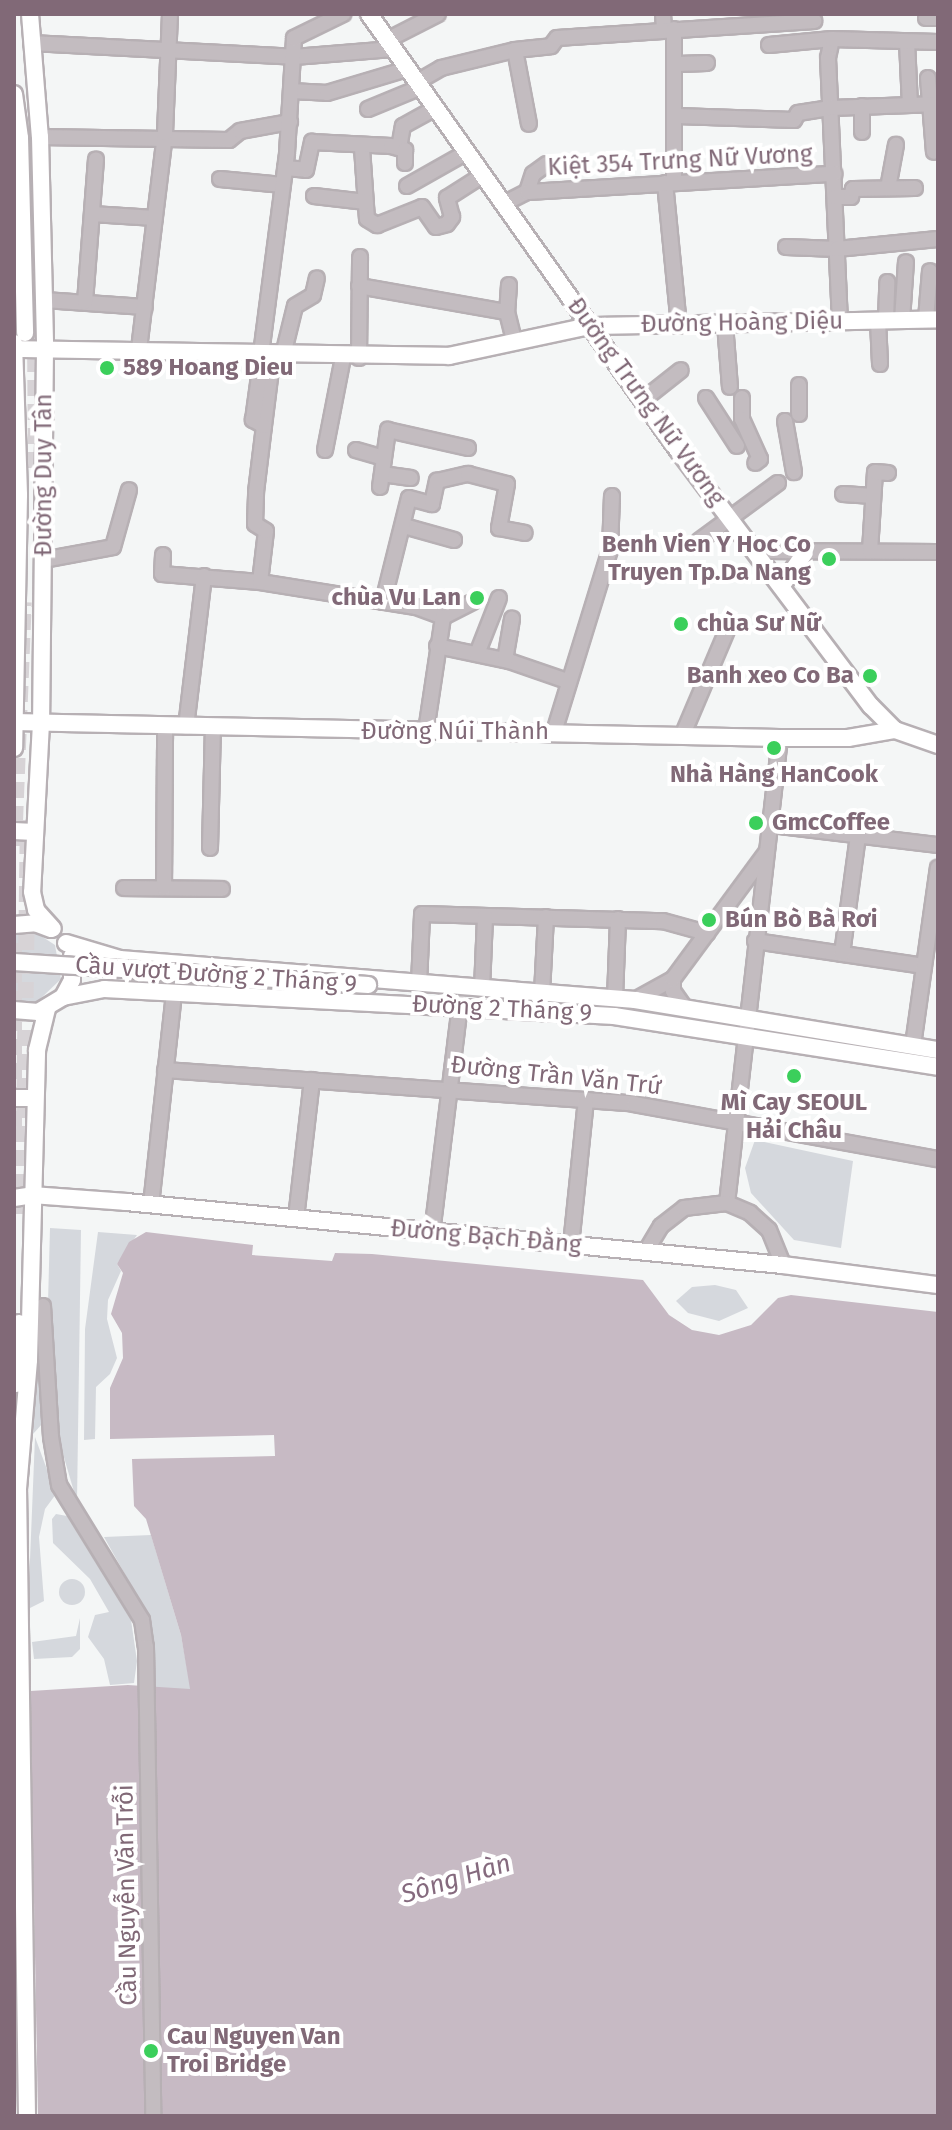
<!DOCTYPE html>
<html>
<head>
<meta charset="utf-8">
<style>
	body { margin:0 }
	#map { position:relative; width:952px; height:2130px; overflow:hidden; background:#f4f6f6; font-family:"Fira Sans",sans-serif }
	div>[style] { position:absolute }
	[style*='--x'] { left:calc(var(--x)*1px); top:calc(var(--y)*1px); width:calc(var(--w)*1px); rotate:calc(var(--a)*1deg) }
	.green>* { inset:0; background:#d5d8dd }
	.round { border-radius:50% }
	.water>* { inset:0; background:#c7bac4 }
	.pier>* { inset:0; background:#f4f6f6 }
	.major-tunnel>* { height:16px; margin-top:-8px; transform-origin:0; background:repeating-linear-gradient(90deg,#d7d3d6 0 16px,transparent 0 24px) }
	.roads { filter:drop-shadow(2px 0 #b7b0b4) drop-shadow(-2px 0 #b7b0b4) drop-shadow(0 2px #b7b0b4) drop-shadow(0 -2px #b7b0b4) }
	.minor>* { height:14px; margin:-7px; padding:0 7px; transform-origin:7px; border-radius:7px; background:#c3bcc0 }
	.major>* { height:16px; margin:-8px; padding:0 8px; transform-origin:8px; border-radius:8px; background:#fff }
	.bridges { filter:drop-shadow(2px 0 #b7b0b4) drop-shadow(-2px 0 #b7b0b4) drop-shadow(0 2px #b7b0b4) drop-shadow(0 -2px #b7b0b4) }
	.major-bridge>* { height:16px; margin:-8px; padding:0 8px; transform-origin:8px; border-radius:8px; background:#fff }
	.dots>* { width:22px; height:22px; translate:-50% -50%; box-sizing:border-box; border:4px solid #fff; border-radius:50% }
	span { translate:-50% -50%; white-space:nowrap; text-align:center; line-height:1.15; -webkit-text-stroke:8px #fff; paint-order:stroke }
	.street-label { font-size:24px; color:#816977 }
	.poi-label { font-size:24px; color:#816977; font-weight:700 }
	.left { translate:0 -50%; text-align:left }
	.right { translate:-100% -50%; text-align:right }
	.water-label { font-size:26px; color:#856a7e; font-style:italic }
	.frame { position:absolute; inset:0; border:16px solid #816977; pointer-events:none }
</style>
</head>
<body>
<div id="map">
	<div class="green">
		<div style="clip-path:polygon(35px 932px,55px 945px,61px 979px,37px 1002px,14px 1002px,14px 933px)"></div>
		<div style="clip-path:polygon(755px 1140px,853px 1161px,841px 1248px,794px 1240px,751px 1193px,745px 1168px)"></div>
		<div style="clip-path:polygon(50px 1228px,81px 1230px,77px 1502px,56px 1430px,47px 1340px)"></div>
		<div style="clip-path:polygon(98px 1232px,137px 1235px,117px 1264px,121px 1271px,108px 1300px,107px 1319px,117px 1358px,110px 1374px,96px 1387px,95px 1439px,84px 1440px,85px 1329px)"></div>
		<div style="clip-path:polygon(715px 1285px,736px 1290px,748px 1308px,719px 1321px,688px 1313px,676px 1301px,692px 1287px)"></div>
		<div style="clip-path:polygon(40px 1320px,47px 1392px,43px 1423px,33px 1434px)"></div>
		<div style="clip-path:polygon(35px 1437px,56px 1494px,45px 1509px,39px 1537px,44px 1601px,28px 1609px)"></div>
		<div style="clip-path:polygon(56px 1514px,67px 1516px,131px 1620px,137px 1661px,134px 1683px,110px 1685px,104px 1659px,88px 1637px,95px 1615px,109px 1612px,90px 1579px,53px 1543px,52px 1519px)"></div>
		<div style="clip-path:polygon(151px 1535px,181px 1635px,191px 1690px,155px 1688px,150px 1619px,104px 1537px)"></div>
		<div class="round" style="left:59px;top:1579px;width:26px;height:26px"></div>
		<div style="clip-path:polygon(80px 1618px,80px 1649px,72px 1657px,34px 1659px,32px 1642px,76px 1636px)"></div>
	</div>
	<div class="water">
		<div style="clip-path:polygon(146px 1232px,253px 1245px,252px 1255px,332px 1261px,335px 1253px,372px 1254px,643px 1280px,669px 1315px,692px 1330px,719px 1335px,751px 1325px,778px 1298px,791px 1295px,938px 1312px,938px 2116px,14px 2116px,14px 1692px,128px 1685px,190px 1689px,181px 1635px,146px 1519px,134px 1506px,132px 1459px,275px 1456px,274px 1435px,110px 1439px,110px 1388px,123px 1358px,122px 1333px,111px 1314px,123px 1273px,117px 1264px,129px 1242px)"></div>
	</div>
	<div class="pier">
		<div style="clip-path:polygon(14px 1688px,30px 1688px,38px 2116px,14px 2116px)"></div>
	</div>
	<div class="major-tunnel">
		<div style="--x:35;--y:332;--w:137;--a:89.6"></div>
		<div style="--x:14;--y:846;--w:244;--a:-87.7"></div>
		<div style="--x:14;--y:919;--w:207;--a:90"></div>
		<div style="--x:23;--y:1214;--w:394;--a:-89.3"></div>
	</div>
	<div class="roads">
		<div class="minor">
			<div style="--x:663;--y:14;--w:16;--a:86"></div>
			<div style="--x:926;--y:18;--w:12;--a:0"></div>
			<div style="--x:832;--y:39;--w:19;--a:102"></div>
			<div style="--x:828;--y:58;--w:263;--a:87.4"></div>
			<div style="--x:387;--y:40;--w:57;--a:-27"></div>
			<div style="--x:907;--y:42;--w:63;--a:87.3"></div>
			<div style="--x:31;--y:43;--w:263;--a:3"></div>
			<div style="--x:294;--y:57;--w:99;--a:-4.6"></div>
			<div style="--x:769;--y:45;--w:63;--a:-5.4"></div>
			<div style="--x:832;--y:39;--w:106;--a:1.6"></div>
			<div style="--x:515;--y:50;--w:36;--a:-6"></div>
			<div style="--x:551;--y:46;--w:10;--a:-53"></div>
			<div style="--x:557;--y:38;--w:258;--a:-3.8"></div>
			<div style="--x:678;--y:64;--w:29;--a:-2"></div>
			<div style="--x:928;--y:78;--w:74;--a:85.4"></div>
			<div style="--x:417;--y:82;--w:28;--a:-30"></div>
			<div style="--x:441;--y:68;--w:76;--a:-13.7"></div>
			<div style="--x:515;--y:50;--w:75;--a:79.3"></div>
			<div style="--x:291;--y:91;--w:36;--a:3"></div>
			<div style="--x:327;--y:93;--w:84;--a:-16.7"></div>
			<div style="--x:862;--y:106;--w:26;--a:90"></div>
			<div style="--x:368;--y:109;--w:57;--a:-22.5"></div>
			<div style="--x:677;--y:116;--w:117;--a:2"></div>
			<div style="--x:794;--y:120;--w:8;--a:-60"></div>
			<div style="--x:798;--y:113;--w:33;--a:-9"></div>
			<div style="--x:831;--y:108;--w:107;--a:-2.1"></div>
			<div style="--x:40;--y:137;--w:189;--a:0.9"></div>
			<div style="--x:229;--y:140;--w:14;--a:-39"></div>
			<div style="--x:240;--y:131;--w:51;--a:-10.2"></div>
			<div style="--x:362;--y:148;--w:71;--a:86"></div>
			<div style="--x:367;--y:219;--w:12;--a:31"></div>
			<div style="--x:377;--y:225;--w:48;--a:-21.8"></div>
			<div style="--x:422;--y:207;--w:24;--a:55"></div>
			<div style="--x:436;--y:227;--w:11;--a:-15"></div>
			<div style="--x:447;--y:224;--w:9;--a:-54"></div>
			<div style="--x:452;--y:217;--w:20;--a:-105"></div>
			<div style="--x:447;--y:198;--w:43;--a:-32.6"></div>
			<div style="--x:399;--y:148;--w:22;--a:-80"></div>
			<div style="--x:403;--y:126;--w:37;--a:-29"></div>
			<div style="--x:285;--y:168;--w:21;--a:5"></div>
			<div style="--x:306;--y:170;--w:29;--a:-78"></div>
			<div style="--x:312;--y:142;--w:79;--a:2.9"></div>
			<div style="--x:391;--y:146;--w:15;--a:16"></div>
			<div style="--x:405;--y:150;--w:13;--a:90"></div>
			<div style="--x:220;--y:179;--w:63;--a:5.4"></div>
			<div style="--x:665;--y:183;--w:143;--a:84.4"></div>
			<div style="--x:674;--y:183;--w:154;--a:-90"></div>
			<div style="--x:407;--y:186;--w:69;--a:-29.5"></div>
			<div style="--x:888;--y:188;--w:44;--a:-79.5"></div>
			<div style="--x:527;--y:192;--w:19;--a:-72"></div>
			<div style="--x:533;--y:174;--w:17;--a:-36"></div>
			<div style="--x:314;--y:196;--w:52;--a:6.6"></div>
			<div style="--x:835;--y:197;--w:16;--a:0"></div>
			<div style="--x:851;--y:197;--w:8;--a:-76"></div>
			<div style="--x:853;--y:189;--w:62;--a:-0.9"></div>
			<div style="--x:503;--y:204;--w:27;--a:-27"></div>
			<div style="--x:527;--y:192;--w:308;--a:-3.4"></div>
			<div style="--x:92;--y:214;--w:63;--a:3.6"></div>
			<div style="--x:786;--y:247;--w:51;--a:2.2"></div>
			<div style="--x:837;--y:249;--w:101;--a:-5.7"></div>
			<div style="--x:509;--y:285;--w:27;--a:94"></div>
			<div style="--x:507;--y:312;--w:30;--a:76"></div>
			<div style="--x:359;--y:286;--w:150;--a:10"></div>
			<div style="--x:44;--y:300;--w:101;--a:4"></div>
			<div style="--x:85;--y:302;--w:143;--a:-85.6"></div>
			<div style="--x:926;--y:319;--w:48;--a:-85.2"></div>
			<div style="--x:886;--y:320;--w:38;--a:-88"></div>
			<div style="--x:902;--y:320;--w:58;--a:-86.1"></div>
			<div style="--x:878;--y:321;--w:43;--a:87.3"></div>
			<div style="--x:725;--y:324;--w:63;--a:85.5"></div>
			<div style="--x:139;--y:349;--w:218;--a:-83.1"></div>
			<div style="--x:165;--y:133;--w:119;--a:-87.6"></div>
			<div style="--x:261;--y:354;--w:203;--a:-82.6"></div>
			<div style="--x:287;--y:153;--w:115;--a:-86.5"></div>
			<div style="--x:294;--y:38;--w:55;--a:-26.1"></div>
			<div style="--x:283;--y:355;--w:50;--a:-76.2"></div>
			<div style="--x:295;--y:306;--w:21;--a:-31"></div>
			<div style="--x:313;--y:295;--w:17;--a:-77"></div>
			<div style="--x:359;--y:358;--w:101;--a:-89.4"></div>
			<div style="--x:706;--y:398;--w:57;--a:57.1"></div>
			<div style="--x:742;--y:398;--w:21;--a:90"></div>
			<div style="--x:742;--y:419;--w:44;--a:65.8"></div>
			<div style="--x:760;--y:459;--w:6;--a:141"></div>
			<div style="--x:643;--y:400;--w:48;--a:-38.3"></div>
			<div style="--x:799;--y:414;--w:29;--a:-90"></div>
			<div style="--x:785;--y:421;--w:52;--a:80"></div>
			<div style="--x:264;--y:426;--w:73;--a:-82.9"></div>
			<div style="--x:325;--y:450;--w:95;--a:-79"></div>
			<div style="--x:356;--y:450;--w:29;--a:16"></div>
			<div style="--x:382;--y:474;--w:29;--a:8"></div>
			<div style="--x:380;--y:487;--w:58;--a:-82"></div>
			<div style="--x:388;--y:430;--w:82;--a:12.7"></div>
			<div style="--x:843;--y:494;--w:30;--a:4"></div>
			<div style="--x:404;--y:526;--w:52;--a:15.6"></div>
			<div style="--x:699;--y:541;--w:98;--a:-36.3"></div>
			<div style="--x:759;--y:551;--w:179;--a:0.3"></div>
			<div style="--x:870;--y:551;--w:79;--a:-86.4"></div>
			<div style="--x:875;--y:472;--w:13;--a:4"></div>
			<div style="--x:163;--y:555;--w:19;--a:93"></div>
			<div style="--x:162;--y:574;--w:98;--a:4.7"></div>
			<div style="--x:260;--y:582;--w:158;--a:9.1"></div>
			<div style="--x:416;--y:607;--w:29;--a:20"></div>
			<div style="--x:43;--y:560;--w:71;--a:-10.5"></div>
			<div style="--x:113;--y:547;--w:59;--a:-74.3"></div>
			<div style="--x:260;--y:582;--w:51;--a:-83.3"></div>
			<div style="--x:266;--y:531;--w:13;--a:-148"></div>
			<div style="--x:255;--y:524;--w:32;--a:-88"></div>
			<div style="--x:256;--y:492;--w:66;--a:-83.1"></div>
			<div style="--x:264;--y:426;--w:13;--a:-151"></div>
			<div style="--x:253;--y:420;--w:67;--a:-82.2"></div>
			<div style="--x:383;--y:602;--w:107;--a:-76"></div>
			<div style="--x:409;--y:498;--w:24;--a:15"></div>
			<div style="--x:432;--y:504;--w:24;--a:-78"></div>
			<div style="--x:437;--y:481;--w:32;--a:-13"></div>
			<div style="--x:468;--y:474;--w:40;--a:14.4"></div>
			<div style="--x:507;--y:484;--w:45;--a:100.3"></div>
			<div style="--x:499;--y:528;--w:26;--a:11"></div>
			<div style="--x:443;--y:617;--w:33;--a:-27"></div>
			<div style="--x:437;--y:646;--w:74;--a:11.8"></div>
			<div style="--x:509;--y:661;--w:61;--a:19"></div>
			<div style="--x:477;--y:654;--w:60;--a:-68.6"></div>
			<div style="--x:505;--y:660;--w:42;--a:-80.3"></div>
			<div style="--x:186;--y:727;--w:152;--a:-83.2"></div>
			<div style="--x:426;--y:731;--w:115;--a:-81.5"></div>
			<div style="--x:554;--y:732;--w:190;--a:-72.9"></div>
			<div style="--x:610;--y:550;--w:54;--a:-87.9"></div>
			<div style="--x:683;--y:734;--w:115;--a:-67"></div>
			<div style="--x:770;--y:825;--w:169;--a:6.8"></div>
			<div style="--x:210;--y:848;--w:121;--a:-88.6"></div>
			<div style="--x:124;--y:888;--w:98;--a:0.6"></div>
			<div style="--x:164;--y:888;--w:162;--a:-89.6"></div>
			<div style="--x:755;--y:941;--w:171;--a:8.4"></div>
			<div style="--x:842;--y:954;--w:120;--a:-82.3"></div>
			<div style="--x:673;--y:979;--w:12;--a:90"></div>
			<div style="--x:673;--y:991;--w:19;--a:55"></div>
			<div style="--x:419;--y:984;--w:70;--a:-87.5"></div>
			<div style="--x:422;--y:914;--w:241;--a:1.7"></div>
			<div style="--x:663;--y:921;--w:46;--a:15.3"></div>
			<div style="--x:482;--y:989;--w:73;--a:-87.6"></div>
			<div style="--x:542;--y:993;--w:76;--a:-87"></div>
			<div style="--x:615;--y:998;--w:79;--a:-87.8"></div>
			<div style="--x:635;--y:1000;--w:43;--a:-28.9"></div>
			<div style="--x:673;--y:979;--w:157;--a:-53.6"></div>
			<div style="--x:913;--y:1045;--w:179;--a:-82"></div>
			<div style="--x:165;--y:1070;--w:470;--a:4.1"></div>
			<div style="--x:634;--y:1104;--w:309;--a:10.3"></div>
			<div style="--x:727;--y:1203;--w:468;--a:-83.5"></div>
			<div style="--x:151;--y:1205;--w:213;--a:-83.8"></div>
			<div style="--x:296;--y:1218;--w:139;--a:-83.4"></div>
			<div style="--x:432;--y:1233;--w:229;--a:-83"></div>
			<div style="--x:571;--y:1245;--w:146;--a:-84.1"></div>
			<div style="--x:646;--y:1251;--w:29;--a:-59"></div>
			<div style="--x:661;--y:1226;--w:29;--a:-38"></div>
			<div style="--x:684;--y:1208;--w:43;--a:-6.6"></div>
			<div style="--x:727;--y:1203;--w:25;--a:23"></div>
			<div style="--x:750;--y:1213;--w:25;--a:42"></div>
			<div style="--x:769;--y:1230;--w:38;--a:68"></div>
			<div style="--x:43;--y:1306;--w:131;--a:86.5"></div>
			<div style="--x:51;--y:1437;--w:49;--a:80.5"></div>
			<div style="--x:59;--y:1485;--w:158;--a:58.4"></div>
			<div style="--x:142;--y:1620;--w:27;--a:82"></div>
			<div style="--x:146;--y:1647;--w:469;--a:89.1"></div>
		</div>
		<div class="major">
			<div style="--x:30;--y:14;--w:123;--a:85.4"></div>
			<div style="--x:40;--y:137;--w:211;--a:88.6"></div>
			<div style="--x:45;--y:348;--w:375;--a:90.6"></div>
			<div style="--x:41;--y:723;--w:169;--a:93"></div>
			<div style="--x:32;--y:892;--w:18;--a:77"></div>
			<div style="--x:36;--y:910;--w:25;--a:48"></div>
			<div style="--x:369;--y:14;--w:533;--a:54.7"></div>
			<div style="--x:677;--y:449;--w:322;--a:53"></div>
			<div style="--x:871;--y:706;--w:34;--a:45"></div>
			<div style="--x:895;--y:730;--w:46;--a:19.2"></div>
			<div style="--x:14;--y:94;--w:44;--a:82.2"></div>
			<div style="--x:20;--y:138;--w:195;--a:88.5"></div>
			<div style="--x:14;--y:343;--w:152;--a:88.1"></div>
			<div style="--x:19;--y:495;--w:253;--a:91.1"></div>
			<div style="--x:15;--y:349;--w:434;--a:0.9"></div>
			<div style="--x:449;--y:356;--w:143;--a:-12.1"></div>
			<div style="--x:589;--y:326;--w:349;--a:-1.1"></div>
			<div style="--x:783;--y:584;--w:38;--a:-55"></div>
			<div style="--x:14;--y:722;--w:766;--a:1.2"></div>
			<div style="--x:780;--y:738;--w:68;--a:0"></div>
			<div style="--x:848;--y:738;--w:48;--a:-9.7"></div>
			<div style="--x:14;--y:831;--w:20;--a:3"></div>
			<div style="--x:14;--y:925;--w:21;--a:-5"></div>
			<div style="--x:35;--y:923;--w:17;--a:21"></div>
			<div style="--x:66;--y:943;--w:56;--a:16.5"></div>
			<div style="--x:120;--y:959;--w:517;--a:4.55"></div>
			<div style="--x:635;--y:1000;--w:307;--a:9.4"></div>
			<div style="--x:63;--y:997;--w:42;--a:-11"></div>
			<div style="--x:104;--y:989;--w:511;--a:3.03"></div>
			<div style="--x:614;--y:1016;--w:328;--a:8.9"></div>
			<div style="--x:14;--y:1010;--w:24;--a:5"></div>
			<div style="--x:38;--y:1012;--w:29;--a:-31"></div>
			<div style="--x:63;--y:997;--w:19;--a:-62"></div>
			<div style="--x:72;--y:980;--w:24;--a:-90"></div>
			<div style="--x:14;--y:1098;--w:21;--a:0"></div>
			<div style="--x:14;--y:1198;--w:19;--a:-9"></div>
			<div style="--x:33;--y:1195;--w:93;--a:4.3"></div>
			<div style="--x:126;--y:1202;--w:660;--a:5.48"></div>
			<div style="--x:783;--y:1265;--w:156;--a:7.4"></div>
			<div style="--x:16;--y:1384;--w:61;--a:-87.2"></div>
			<div style="--x:27;--y:2116;--w:627;--a:-90.82"></div>
			<div style="--x:18;--y:1489;--w:129;--a:-85.1"></div>
			<div style="--x:29;--y:1360;--w:310;--a:-88.5"></div>
			<div style="--x:37;--y:1050;--w:42;--a:-76.3"></div>
		</div>
	</div>
	<div class="bridges">
		<div class="major-bridge">
			<div style="--x:14;--y:962;--w:355;--a:3.7"></div>
		</div>
	</div>
	<div class="dots">
		<div style="left:107px;top:368px;background:#3bcf5b"></div>
		<div style="left:829px;top:559px;background:#3bcf5b"></div>
		<div style="left:477px;top:598px;background:#3bcf5b"></div>
		<div style="left:681px;top:624px;background:#3bcf5b"></div>
		<div style="left:870px;top:676px;background:#3bcf5b"></div>
		<div style="left:774px;top:748px;background:#3bcf5b"></div>
		<div style="left:756px;top:823px;background:#3bcf5b"></div>
		<div style="left:709px;top:920px;background:#3bcf5b"></div>
		<div style="left:794px;top:1076px;background:#3bcf5b"></div>
		<div style="left:151px;top:2051px;background:#3bcf5b"></div>
	</div>
	<div class="street-label">
		<span style="left:680px;top:161px;rotate:-3deg">Kiệt 354 Trưng Nữ Vương</span>
		<span style="left:742px;top:323px;rotate:-1deg">Đường Hoàng Diệu</span>
		<span style="left:646px;top:402px;rotate:54deg">Đường Trưng Nữ Vương</span>
		<span style="left:44px;top:475px;rotate:-90deg">Đường Duy Tân</span>
		<span style="left:455px;top:732px">Đường Núi Thành</span>
		<span style="left:216px;top:975px;rotate:4deg">Cầu vượt Đường 2 Tháng 9</span>
		<span style="left:502px;top:1009px;rotate:3deg">Đường 2 Tháng 9</span>
		<span style="left:556px;top:1076px;rotate:6deg">Đường Trần Văn Trứ</span>
		<span style="left:486px;top:1237px;rotate:5deg">Đường Bạch Đằng</span>
		<span style="left:127px;top:1895px;rotate:-91deg">Cầu Nguyễn Văn Trỗi</span>
	</div>
	<div class="poi-label">
		<span class="left" style="left:123px;top:368px">589 Hoang Dieu</span>
		<span class="right" style="left:811px;top:559px">Benh Vien Y Hoc Co<br>Truyen Tp.Da Nang</span>
		<span class="right" style="left:461px;top:598px">chùa Vu Lan</span>
		<span class="left" style="left:697px;top:624px">chùa Sư Nữ</span>
		<span class="right" style="left:854px;top:676px">Banh xeo Co Ba</span>
		<span style="left:774px;top:775px">Nhà Hàng HanCook</span>
		<span class="left" style="left:772px;top:823px">GmcCoffee</span>
		<span class="left" style="left:725px;top:920px">Bún Bò Bà Rơi</span>
		<span style="left:794px;top:1117px">Mì Cay SEOUL<br>Hải Châu</span>
		<span class="left" style="left:167px;top:2051px">Cau Nguyen Van<br>Troi Bridge</span>
	</div>
	<div class="water-label">
		<span style="left:456px;top:1879px;rotate:-17deg">Sông Hàn</span>
	</div>
	<div class="frame"></div>
</div>
</body>
</html>
